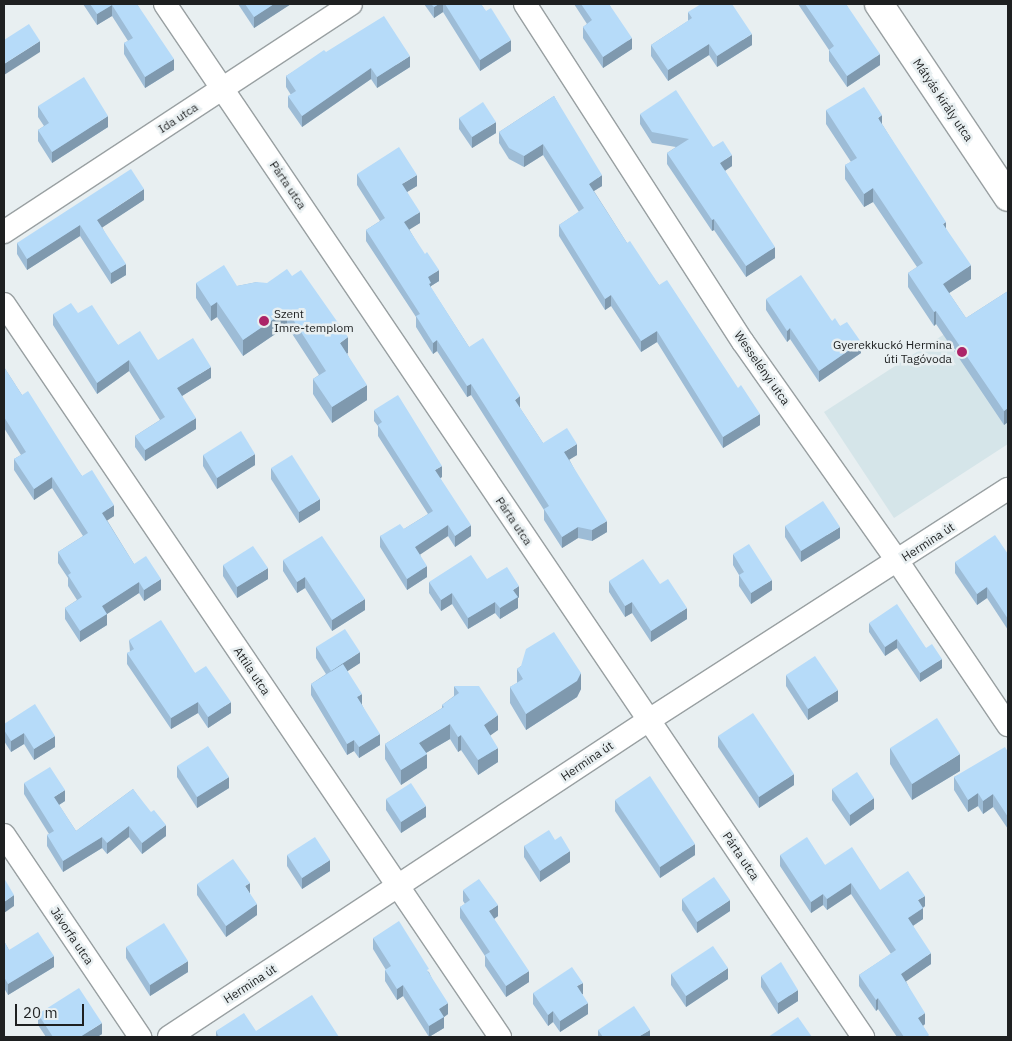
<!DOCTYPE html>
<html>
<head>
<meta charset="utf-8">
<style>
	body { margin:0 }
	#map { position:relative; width:1012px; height:1041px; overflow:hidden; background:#e8eff1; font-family:"IBM Plex Sans",sans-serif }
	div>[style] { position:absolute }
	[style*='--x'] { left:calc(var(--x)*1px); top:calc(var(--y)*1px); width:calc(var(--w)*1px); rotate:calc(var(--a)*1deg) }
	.built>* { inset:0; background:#d5e5e9 }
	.roads { filter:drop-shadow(1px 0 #99a0a2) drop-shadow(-1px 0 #99a0a2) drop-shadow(0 1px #99a0a2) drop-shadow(0 -1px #99a0a2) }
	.minor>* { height:22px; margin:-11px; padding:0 11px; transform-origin:11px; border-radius:11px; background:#fff }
	.tertiary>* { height:28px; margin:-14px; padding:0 14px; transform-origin:14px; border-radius:14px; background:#fff }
	.wall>* { inset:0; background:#9dbcd6 }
	.shaded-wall>* { inset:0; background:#7f99ae }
	.building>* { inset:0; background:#b6dbf9 }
	.dots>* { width:14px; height:14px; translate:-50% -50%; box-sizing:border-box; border:2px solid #e8eff1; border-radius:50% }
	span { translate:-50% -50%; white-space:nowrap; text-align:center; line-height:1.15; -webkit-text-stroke:5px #e8eff1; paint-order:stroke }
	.street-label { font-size:12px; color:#1e2021 }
	.poi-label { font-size:12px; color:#1e2021 }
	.left { translate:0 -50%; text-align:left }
	.right { translate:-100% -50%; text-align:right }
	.frame { position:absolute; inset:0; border:5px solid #1e2021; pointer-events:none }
	.scale { position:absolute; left:15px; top:1004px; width:69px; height:22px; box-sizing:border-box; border:2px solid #1e2021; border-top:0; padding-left:6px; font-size:15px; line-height:18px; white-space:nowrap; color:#1e2021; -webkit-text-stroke:4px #e8eff1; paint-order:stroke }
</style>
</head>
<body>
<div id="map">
	<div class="built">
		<div style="clip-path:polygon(1008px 293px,1008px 444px,894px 518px,824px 412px)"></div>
	</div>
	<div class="roads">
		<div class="minor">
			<div style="--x:165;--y:4;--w:1247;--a:55.95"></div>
			<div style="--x:525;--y:4;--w:402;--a:57.2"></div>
			<div style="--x:743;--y:342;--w:269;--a:54.8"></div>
			<div style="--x:898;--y:562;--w:197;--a:56"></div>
			<div style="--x:4;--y:232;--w:415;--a:-33.3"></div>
			<div style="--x:4;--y:304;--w:885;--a:55.91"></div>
			<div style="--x:4;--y:835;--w:244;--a:56"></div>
			<div style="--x:169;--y:1037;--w:575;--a:-33.44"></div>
			<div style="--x:649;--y:720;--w:427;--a:-32.8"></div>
		</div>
		<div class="tertiary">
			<div style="--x:879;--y:4;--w:232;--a:56.2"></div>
		</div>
	</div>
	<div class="wall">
		<div style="clip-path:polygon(83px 4px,137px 4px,174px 70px,145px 88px,124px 54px,124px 43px,128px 41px,112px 16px,97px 25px)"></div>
		<div style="clip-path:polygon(238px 4px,291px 4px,254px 28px)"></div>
		<div style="clip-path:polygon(424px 4px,481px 4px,511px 51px,480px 71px,443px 12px,434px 18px)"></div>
		<div style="clip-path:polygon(574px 4px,609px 4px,632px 49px,603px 68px,583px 38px,583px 27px,587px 24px)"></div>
		<div style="clip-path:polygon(798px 4px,846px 4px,880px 65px,847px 87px,829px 61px,829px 50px)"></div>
		<div style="clip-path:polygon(688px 12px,752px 45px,717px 67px,709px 55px,668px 81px,651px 56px,651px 45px,688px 21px)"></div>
		<div style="clip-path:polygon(326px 52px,410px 67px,377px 88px,371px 79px,302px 127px,288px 107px,288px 96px,291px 95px,286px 87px,286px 76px)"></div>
		<div style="clip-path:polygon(554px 96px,602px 186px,594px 191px,627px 243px,659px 285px,760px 425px,723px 448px,657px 342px,641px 352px,611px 306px,605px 310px,559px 236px,559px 225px,579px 212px,543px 155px,524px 167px,509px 159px,499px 143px,499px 132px)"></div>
		<div style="clip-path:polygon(38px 106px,108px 127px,52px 163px,38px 141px,38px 130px,44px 126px,38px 117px)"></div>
		<div style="clip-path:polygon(826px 110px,882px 124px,946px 229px,971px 279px,949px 293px,966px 318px,1008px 291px,1008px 422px,1004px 425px,936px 324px,934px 326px,908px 287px,908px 273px,917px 267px,873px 202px,864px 207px,845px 179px,845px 165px,851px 162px,826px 124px)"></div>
		<div style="clip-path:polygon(640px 114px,713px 147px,732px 166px,725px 171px,775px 258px,746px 277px,714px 230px,712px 231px,667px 164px,667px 153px,676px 147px,652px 143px,640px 124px)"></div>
		<div style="clip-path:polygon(459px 118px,496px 133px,472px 148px,459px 129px)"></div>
		<div style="clip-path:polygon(357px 174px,417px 186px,407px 192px,420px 223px,409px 229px,439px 281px,431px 286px,431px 288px,469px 347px,520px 407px,520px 408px,543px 443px,577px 455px,569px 459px,607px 532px,592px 541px,578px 538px,562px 548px,544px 520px,544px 510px,471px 395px,467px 397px,437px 351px,433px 354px,416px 327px,416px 317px,366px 241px,366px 230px,380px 221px,357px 185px)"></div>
		<div style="clip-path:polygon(144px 200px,102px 227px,126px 275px,111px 284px,80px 236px,27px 270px,17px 254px,17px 243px)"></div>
		<div style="clip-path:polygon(257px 282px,348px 353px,347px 353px,367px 400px,332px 423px,313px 394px,313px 379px,319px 375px,287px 326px,243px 356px,217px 317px,211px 321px,196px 298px,196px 283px,237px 286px)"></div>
		<div style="clip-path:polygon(766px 299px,832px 321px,840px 326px,861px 353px,819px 382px,790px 339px,787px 342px,766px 310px)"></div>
		<div style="clip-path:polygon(78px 313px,118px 345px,158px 360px,211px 378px,182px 396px,196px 429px,145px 461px,135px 447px,135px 436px,160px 420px,129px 371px,97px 394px,53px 325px,53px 314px)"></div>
		<div style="clip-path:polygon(4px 367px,22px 395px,82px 476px,114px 516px,107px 520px,134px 564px,161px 590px,144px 601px,139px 593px,107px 614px,107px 625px,80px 642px,65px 619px,65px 608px,77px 600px,68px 586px,68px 578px,58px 563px,58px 552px,83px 536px,52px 488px,34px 500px,14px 470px,14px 459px,21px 455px,4px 428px)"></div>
		<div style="clip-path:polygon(374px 410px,442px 477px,440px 478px,471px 536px,455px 547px,448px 536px,420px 554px,427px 577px,407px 590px,380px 547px,380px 536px,404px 529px,428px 514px,378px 436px,378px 426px,374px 421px)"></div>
		<div style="clip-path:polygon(203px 455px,255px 465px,217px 489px,203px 466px)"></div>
		<div style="clip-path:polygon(271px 468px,320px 510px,299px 523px,271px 479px)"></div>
		<div style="clip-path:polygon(785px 526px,840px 538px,801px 562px,785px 537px)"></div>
		<div style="clip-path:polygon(733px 554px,772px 590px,751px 604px,739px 586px,739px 575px,733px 565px)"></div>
		<div style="clip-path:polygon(1008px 554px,1008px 630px,987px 598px,977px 605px,955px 573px,955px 562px)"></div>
		<div style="clip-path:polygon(283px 560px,365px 610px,332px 631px,305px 588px,297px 593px,283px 571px)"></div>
		<div style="clip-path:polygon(223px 565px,268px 579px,237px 598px,223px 576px)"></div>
		<div style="clip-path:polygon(487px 579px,519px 597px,518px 598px,518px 608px,500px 619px,495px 613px,468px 629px,452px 604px,441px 611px,429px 593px,429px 582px)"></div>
		<div style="clip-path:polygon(609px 581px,660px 584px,687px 619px,651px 642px,632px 613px,625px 617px,609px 592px)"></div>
		<div style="clip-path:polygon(869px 623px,926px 648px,942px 668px,920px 682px,897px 648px,885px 656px,869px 632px)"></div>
		<div style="clip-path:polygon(129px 640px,195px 673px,231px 713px,208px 728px,198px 713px,171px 729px,127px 664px,127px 653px,130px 652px)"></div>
		<div style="clip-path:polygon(316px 647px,360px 663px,347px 671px,380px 745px,359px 758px,354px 751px,347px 755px,311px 695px,311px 684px,326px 674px,316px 658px)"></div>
		<div style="clip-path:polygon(521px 666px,581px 689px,577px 697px,526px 730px,510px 703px,510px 687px,517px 683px,517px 669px)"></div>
		<div style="clip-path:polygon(786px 675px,838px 701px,808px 720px,786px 686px)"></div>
		<div style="clip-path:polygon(454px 686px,498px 730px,490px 735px,498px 762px,478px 775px,461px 750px,458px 752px,450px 739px,426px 753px,427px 768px,401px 785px,385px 759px,385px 744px,442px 708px,442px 705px,454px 696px)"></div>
		<div style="clip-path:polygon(4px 724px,55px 747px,34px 760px,24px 744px,11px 752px,4px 741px)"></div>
		<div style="clip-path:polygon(718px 736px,794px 785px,759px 808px,718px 747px)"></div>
		<div style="clip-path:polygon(890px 748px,960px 771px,912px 800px,890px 764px)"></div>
		<div style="clip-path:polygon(1008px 752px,1008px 829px,993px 807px,983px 814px,978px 806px,968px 812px,954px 790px,954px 777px)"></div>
		<div style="clip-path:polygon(177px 766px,229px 788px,197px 808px,177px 777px)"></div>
		<div style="clip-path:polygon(24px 783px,65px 801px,59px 805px,76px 831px,133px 789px,166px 836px,142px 854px,129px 837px,107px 854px,102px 848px,63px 872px,47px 846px,47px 835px,49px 834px,24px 794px)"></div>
		<div style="clip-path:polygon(832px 789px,874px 809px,850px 826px,832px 800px)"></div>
		<div style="clip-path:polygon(386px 799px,426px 817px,401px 833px,386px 810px)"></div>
		<div style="clip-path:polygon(615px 800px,695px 855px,660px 878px,615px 811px)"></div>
		<div style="clip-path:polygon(555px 840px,570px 862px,540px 882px,524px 857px,524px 846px)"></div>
		<div style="clip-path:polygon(287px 855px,330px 871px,302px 889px,287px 866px)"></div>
		<div style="clip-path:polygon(780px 855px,825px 865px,880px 890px,925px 906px,923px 908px,923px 919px,913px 926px,931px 964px,906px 981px,925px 1024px,923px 1026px,929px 1037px,897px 1037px,878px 1009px,876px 1011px,859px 986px,859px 975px,891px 954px,851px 894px,827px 910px,823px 905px,811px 913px,780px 866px)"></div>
		<div style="clip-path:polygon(197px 884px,250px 894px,257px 915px,226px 937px,197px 895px)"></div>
		<div style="clip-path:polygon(463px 890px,498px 916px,494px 919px,529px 982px,506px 997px,485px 966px,485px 956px,460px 918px,460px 907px,465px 904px,463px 901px)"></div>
		<div style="clip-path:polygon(682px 899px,730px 911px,697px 933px,682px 910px)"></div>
		<div style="clip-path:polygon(373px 938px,429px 972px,448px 1014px,444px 1017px,444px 1028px,429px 1037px,403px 996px,397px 1000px,385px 981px,385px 970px,386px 970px,373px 949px)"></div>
		<div style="clip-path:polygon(4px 941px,9px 950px,54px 967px,8px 995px,4px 988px)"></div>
		<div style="clip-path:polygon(126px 947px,188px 972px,150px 996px,126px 958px)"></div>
		<div style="clip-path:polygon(671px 974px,728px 979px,686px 1007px,671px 985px)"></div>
		<div style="clip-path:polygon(761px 976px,798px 1001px,778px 1014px,761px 987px)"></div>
		<div style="clip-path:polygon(533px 993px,583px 994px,582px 994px,588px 1014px,560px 1032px,553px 1022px,548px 1026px,533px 1004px)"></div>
		<div style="clip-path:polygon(38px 1014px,102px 1034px,97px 1037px,46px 1037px,38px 1025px)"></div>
		<div style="clip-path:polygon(598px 1030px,650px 1037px,598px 1037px)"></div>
		<div style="clip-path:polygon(216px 1031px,256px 1031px,339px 1037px,216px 1037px)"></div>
	</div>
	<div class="shaded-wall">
		<div style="clip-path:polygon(274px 4px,291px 4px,254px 28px,254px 17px)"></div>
		<div style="clip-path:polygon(439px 4px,443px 4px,443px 12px,434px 18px,434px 7px)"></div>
		<div style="clip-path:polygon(112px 5px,112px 16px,97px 25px,97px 14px)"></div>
		<div style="clip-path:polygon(752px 34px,752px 45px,717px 67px,717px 56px)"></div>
		<div style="clip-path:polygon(632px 38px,632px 49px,603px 68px,603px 57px)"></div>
		<div style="clip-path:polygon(511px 40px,511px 51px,480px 71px,480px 60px)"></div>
		<div style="clip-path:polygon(40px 41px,40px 52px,4px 75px,4px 64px)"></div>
		<div style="clip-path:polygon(709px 44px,709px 55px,668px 81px,668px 70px)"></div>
		<div style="clip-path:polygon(880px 54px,880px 65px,847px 87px,847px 76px)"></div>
		<div style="clip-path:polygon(410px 56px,410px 67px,377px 88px,377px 77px)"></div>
		<div style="clip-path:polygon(174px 59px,174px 70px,145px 88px,145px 77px)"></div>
		<div style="clip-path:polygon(371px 68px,371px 79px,302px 127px,302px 116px)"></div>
		<div style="clip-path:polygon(882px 115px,882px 129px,878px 118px)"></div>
		<div style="clip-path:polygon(108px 116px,108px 127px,52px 163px,52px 152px)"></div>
		<div style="clip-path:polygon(496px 122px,496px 133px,472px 148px,472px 137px)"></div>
		<div style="clip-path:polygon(543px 144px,543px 155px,524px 167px,524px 156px)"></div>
		<div style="clip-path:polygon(732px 155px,732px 166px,720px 174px,720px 163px)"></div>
		<div style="clip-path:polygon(5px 169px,5px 180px,4px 181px,4px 170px)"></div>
		<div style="clip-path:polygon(417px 175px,417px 186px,402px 195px,402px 184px)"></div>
		<div style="clip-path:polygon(602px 175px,602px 186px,589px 194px,589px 184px)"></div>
		<div style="clip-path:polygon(873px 188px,873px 202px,864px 207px,864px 194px)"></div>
		<div style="clip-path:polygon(144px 189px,144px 200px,97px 231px,97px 220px)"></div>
		<div style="clip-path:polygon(420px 212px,420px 223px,404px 233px,404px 222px)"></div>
		<div style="clip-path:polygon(714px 219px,714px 230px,712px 231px,712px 220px)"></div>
		<div style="clip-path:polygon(946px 222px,946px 235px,943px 224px)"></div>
		<div style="clip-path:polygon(80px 225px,80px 236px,27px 270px,27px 259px)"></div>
		<div style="clip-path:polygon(775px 247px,775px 258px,746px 277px,746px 266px)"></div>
		<div style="clip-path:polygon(126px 264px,126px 275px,111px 284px,111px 273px)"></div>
		<div style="clip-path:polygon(971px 265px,971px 279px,943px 297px,943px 284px)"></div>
		<div style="clip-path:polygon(439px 270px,439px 281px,431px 286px,431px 294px,428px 277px)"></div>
		<div style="clip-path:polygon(611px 295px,611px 306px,605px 310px,605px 299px)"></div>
		<div style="clip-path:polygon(217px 302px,217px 317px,211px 321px,211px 306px)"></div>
		<div style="clip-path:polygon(287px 310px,287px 326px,243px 356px,243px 340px)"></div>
		<div style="clip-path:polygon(936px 311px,936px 324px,934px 326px,934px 312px)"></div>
		<div style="clip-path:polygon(790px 328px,790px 339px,787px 342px,787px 331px)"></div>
		<div style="clip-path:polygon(657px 331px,657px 342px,641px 352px,641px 341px)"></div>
		<div style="clip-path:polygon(348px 337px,348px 353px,340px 358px,340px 343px)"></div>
		<div style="clip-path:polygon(437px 340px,437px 351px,433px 354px,433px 343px)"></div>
		<div style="clip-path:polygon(861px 342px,861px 353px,819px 382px,819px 371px)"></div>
		<div style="clip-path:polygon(129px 360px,129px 371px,97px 394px,97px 383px)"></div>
		<div style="clip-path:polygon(211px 367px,211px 378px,177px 399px,177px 388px)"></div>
		<div style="clip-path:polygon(471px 384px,471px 395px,467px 397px,467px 386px)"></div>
		<div style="clip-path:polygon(367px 385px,367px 400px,332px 423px,332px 407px)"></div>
		<div style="clip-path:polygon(520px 396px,520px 407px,515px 411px,515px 400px)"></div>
		<div style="clip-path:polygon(1008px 408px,1008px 422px,1004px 425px,1004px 411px)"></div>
		<div style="clip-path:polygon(760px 414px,760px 425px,723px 448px,723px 437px)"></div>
		<div style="clip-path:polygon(196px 418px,196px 429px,145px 461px,145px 450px)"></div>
		<div style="clip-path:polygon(577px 444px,577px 455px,564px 463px,564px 452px)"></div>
		<div style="clip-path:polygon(255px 454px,255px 465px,217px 489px,217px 478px)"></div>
		<div style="clip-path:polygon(442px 466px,442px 477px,435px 481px,435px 470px)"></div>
		<div style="clip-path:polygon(52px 477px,52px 488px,34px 500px,34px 489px)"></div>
		<div style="clip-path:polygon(320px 499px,320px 510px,299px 523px,299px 512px)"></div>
		<div style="clip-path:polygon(114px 505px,114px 516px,102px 524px,102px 513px)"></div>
		<div style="clip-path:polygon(607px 521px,607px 532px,592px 541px,592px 530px)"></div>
		<div style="clip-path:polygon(448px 525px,448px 536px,415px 558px,415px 547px)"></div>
		<div style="clip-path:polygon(471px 525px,471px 536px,455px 547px,455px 536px)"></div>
		<div style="clip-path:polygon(578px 527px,578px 538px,562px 548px,562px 537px)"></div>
		<div style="clip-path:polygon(840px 527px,840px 538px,801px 562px,801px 551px)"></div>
		<div style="clip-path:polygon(427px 566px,427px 577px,407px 590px,407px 579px)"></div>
		<div style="clip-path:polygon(268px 568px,268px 579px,237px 598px,237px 587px)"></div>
		<div style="clip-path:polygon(305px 577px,305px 588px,297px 593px,297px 582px)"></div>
		<div style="clip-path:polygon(161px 579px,161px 590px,144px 601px,144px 590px)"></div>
		<div style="clip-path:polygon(772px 580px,772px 590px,751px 604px,751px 593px)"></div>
		<div style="clip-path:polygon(139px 582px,139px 593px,107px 614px,107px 625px,80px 642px,80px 631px,102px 606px)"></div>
		<div style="clip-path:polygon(519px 586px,519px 597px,518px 598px,518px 608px,500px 619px,500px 608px,513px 590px)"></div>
		<div style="clip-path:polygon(987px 587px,987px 598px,977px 605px,977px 594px)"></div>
		<div style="clip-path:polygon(452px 593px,452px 604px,441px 611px,441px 600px)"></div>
		<div style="clip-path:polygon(365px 599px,365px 610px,332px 631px,332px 620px)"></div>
		<div style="clip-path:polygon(495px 602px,495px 613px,468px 629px,468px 618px)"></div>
		<div style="clip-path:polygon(632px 602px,632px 613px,625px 617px,625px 606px)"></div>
		<div style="clip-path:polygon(687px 608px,687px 619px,651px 642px,651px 631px)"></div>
		<div style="clip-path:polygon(897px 639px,897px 648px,885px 656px,885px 647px)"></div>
		<div style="clip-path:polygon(360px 652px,360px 663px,331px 682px,331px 671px)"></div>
		<div style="clip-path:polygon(942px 659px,942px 668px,920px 682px,920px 673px)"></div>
		<div style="clip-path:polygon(581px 673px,581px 689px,577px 697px,526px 730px,526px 714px)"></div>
		<div style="clip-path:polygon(838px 690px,838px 701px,808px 720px,808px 709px)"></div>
		<div style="clip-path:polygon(362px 694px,362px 705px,357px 697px)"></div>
		<div style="clip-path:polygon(198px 702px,198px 713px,171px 729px,171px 718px)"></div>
		<div style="clip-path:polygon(231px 702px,231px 713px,208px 728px,208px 717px)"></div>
		<div style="clip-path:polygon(498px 715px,498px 730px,484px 740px,484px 725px)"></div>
		<div style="clip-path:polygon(450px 724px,450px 739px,419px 757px,419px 743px)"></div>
		<div style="clip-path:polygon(24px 733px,24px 744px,11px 752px,11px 741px)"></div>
		<div style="clip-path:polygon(380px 734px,380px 745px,359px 758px,359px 747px)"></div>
		<div style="clip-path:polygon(461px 735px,461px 750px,458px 752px,458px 737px)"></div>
		<div style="clip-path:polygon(55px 736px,55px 747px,34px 760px,34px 749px)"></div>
		<div style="clip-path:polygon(354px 740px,354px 751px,347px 755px,347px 744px)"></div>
		<div style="clip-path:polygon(498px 748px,498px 762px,478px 775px,478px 760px)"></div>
		<div style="clip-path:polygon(427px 754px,427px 768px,401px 785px,401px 770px)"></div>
		<div style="clip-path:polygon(960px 754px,960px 771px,912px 800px,912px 784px)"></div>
		<div style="clip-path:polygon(794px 774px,794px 785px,759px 808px,759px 797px)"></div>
		<div style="clip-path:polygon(229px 777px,229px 788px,197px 808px,197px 797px)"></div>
		<div style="clip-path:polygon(65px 790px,65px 801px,54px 808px,54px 797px)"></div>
		<div style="clip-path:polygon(978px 793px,978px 806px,968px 812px,968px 800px)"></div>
		<div style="clip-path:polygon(993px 794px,993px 807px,983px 814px,983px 801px)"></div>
		<div style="clip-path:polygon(874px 798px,874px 809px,850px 826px,850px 815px)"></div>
		<div style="clip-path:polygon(426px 806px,426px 817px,401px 833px,401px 822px)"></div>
		<div style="clip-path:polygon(166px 825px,166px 836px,142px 854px,142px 843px)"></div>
		<div style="clip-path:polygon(129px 826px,129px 837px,107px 854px,107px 843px)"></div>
		<div style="clip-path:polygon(102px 837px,102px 848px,63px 872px,63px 861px)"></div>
		<div style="clip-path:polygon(695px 844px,695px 855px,660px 878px,660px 867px)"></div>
		<div style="clip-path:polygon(570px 851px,570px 862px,540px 882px,540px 871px)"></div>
		<div style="clip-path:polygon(330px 860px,330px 871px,302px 889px,302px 878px)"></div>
		<div style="clip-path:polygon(250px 883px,250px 894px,245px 886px)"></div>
		<div style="clip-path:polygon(851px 883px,851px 894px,827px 910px,827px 899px)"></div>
		<div style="clip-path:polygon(823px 894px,823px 905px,811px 913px,811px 902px)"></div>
		<div style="clip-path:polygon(14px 895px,14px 906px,4px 913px,4px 902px)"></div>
		<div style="clip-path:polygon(925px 896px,925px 906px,918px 911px,918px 900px)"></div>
		<div style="clip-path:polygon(730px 900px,730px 911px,697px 933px,697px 922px)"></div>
		<div style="clip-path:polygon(257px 904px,257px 915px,226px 937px,226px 926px)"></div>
		<div style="clip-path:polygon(498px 905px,498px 916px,489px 922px,489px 911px)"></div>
		<div style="clip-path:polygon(923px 908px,923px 919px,908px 929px,908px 918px)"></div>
		<div style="clip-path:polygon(931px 953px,931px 964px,901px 985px,901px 974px)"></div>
		<div style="clip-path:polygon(54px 956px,54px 967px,8px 995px,8px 984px)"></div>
		<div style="clip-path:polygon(188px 961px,188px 972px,150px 996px,150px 985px)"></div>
		<div style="clip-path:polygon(728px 968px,728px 979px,686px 1007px,686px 996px)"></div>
		<div style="clip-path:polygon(529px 971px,529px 982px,506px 997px,506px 986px)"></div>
		<div style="clip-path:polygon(583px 983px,583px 994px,577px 997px,577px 986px)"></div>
		<div style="clip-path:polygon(403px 985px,403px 996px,397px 1000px,397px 989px)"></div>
		<div style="clip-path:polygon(798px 990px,798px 1001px,778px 1014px,778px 1003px)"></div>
		<div style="clip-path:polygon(878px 998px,878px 1009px,876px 1011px,876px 1000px)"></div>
		<div style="clip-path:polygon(448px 1003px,448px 1014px,444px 1017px,444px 1028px,429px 1037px,429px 1026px,439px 1009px)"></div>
		<div style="clip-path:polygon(588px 1003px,588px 1014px,560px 1032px,560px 1021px)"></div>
		<div style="clip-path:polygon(553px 1011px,553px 1022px,548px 1026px,548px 1015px)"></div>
		<div style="clip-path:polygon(925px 1013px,925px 1024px,918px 1029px,918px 1018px)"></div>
		<div style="clip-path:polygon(102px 1023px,102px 1034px,97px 1037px,80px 1037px)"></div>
		<div style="clip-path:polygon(650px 1030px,650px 1037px,638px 1037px)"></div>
	</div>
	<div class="building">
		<div style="clip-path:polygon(90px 4px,137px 4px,174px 59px,145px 77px,124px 43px,133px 38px,112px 5px,97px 14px)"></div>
		<div style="clip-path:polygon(245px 4px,274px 4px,254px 17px)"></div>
		<div style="clip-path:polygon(431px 4px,439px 4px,434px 7px)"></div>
		<div style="clip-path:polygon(445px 4px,481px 4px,486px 11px,491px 8px,511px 40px,480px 60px)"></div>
		<div style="clip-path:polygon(581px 4px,609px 4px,632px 38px,603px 57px,583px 27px,592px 20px)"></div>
		<div style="clip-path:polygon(701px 4px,732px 4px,752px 34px,717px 56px,709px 44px,668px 70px,651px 45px,692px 18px,688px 12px)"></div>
		<div style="clip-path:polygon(805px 4px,846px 4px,880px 54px,847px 76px,829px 50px,834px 46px)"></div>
		<div style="clip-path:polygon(384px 16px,410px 56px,377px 77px,371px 68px,302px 116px,288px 96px,296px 91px,286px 76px,324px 50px,326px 52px)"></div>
		<div style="clip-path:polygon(29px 24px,40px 41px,4px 64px,4px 40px)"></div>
		<div style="clip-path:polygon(84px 77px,108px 116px,52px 152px,38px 130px,49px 123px,38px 106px)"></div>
		<div style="clip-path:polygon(864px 87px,882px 115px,878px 118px,946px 222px,943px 224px,971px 265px,943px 284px,966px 318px,1008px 291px,1008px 408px,1004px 411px,936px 311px,934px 312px,908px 273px,923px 263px,873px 188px,864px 194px,845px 165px,857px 158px,826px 110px)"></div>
		<div style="clip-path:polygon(676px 90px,713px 147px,723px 141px,732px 155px,720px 163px,775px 247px,746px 266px,714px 219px,712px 220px,667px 153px,689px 139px,652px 132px,640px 114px)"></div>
		<div style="clip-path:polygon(554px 96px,602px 175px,589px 184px,627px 243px,630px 241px,659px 285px,667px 280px,738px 388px,741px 385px,760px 414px,723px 437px,657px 331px,641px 341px,611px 295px,605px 299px,559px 225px,584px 208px,543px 144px,524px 156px,509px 148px,499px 132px)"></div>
		<div style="clip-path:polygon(483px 102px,496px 122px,472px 137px,459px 118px)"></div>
		<div style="clip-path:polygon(399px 147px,417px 175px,402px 184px,420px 212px,404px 222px,425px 254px,427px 252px,439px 270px,428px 277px,431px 283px,429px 284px,469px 347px,483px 338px,520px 396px,515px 400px,543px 443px,567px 428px,577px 444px,564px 452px,607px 521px,592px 530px,578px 527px,562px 537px,544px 509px,549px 506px,471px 384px,467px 386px,437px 340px,433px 343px,416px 316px,420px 314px,366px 230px,385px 218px,357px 174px)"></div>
		<div style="clip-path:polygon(131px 169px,144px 189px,97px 220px,126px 264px,111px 273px,80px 225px,27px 259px,17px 243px)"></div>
		<div style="clip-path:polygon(224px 265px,237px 286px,257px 282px,267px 283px,287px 269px,292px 276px,301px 270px,348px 337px,340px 343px,367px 385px,332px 407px,313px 379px,326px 371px,287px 310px,243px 340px,217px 302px,211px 306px,196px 283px)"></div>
		<div style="clip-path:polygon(801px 275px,832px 321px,835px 318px,840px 326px,847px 322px,861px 342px,819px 371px,790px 328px,787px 331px,766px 299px)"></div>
		<div style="clip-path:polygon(71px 303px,78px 313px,92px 305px,118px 345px,140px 331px,158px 360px,193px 338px,211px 367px,177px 388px,196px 418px,145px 450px,135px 436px,165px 417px,129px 360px,97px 383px,53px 314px)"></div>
		<div style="clip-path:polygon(4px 367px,22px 395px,28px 391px,82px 476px,92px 470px,114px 505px,102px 513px,134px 564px,146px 556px,161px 579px,144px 590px,139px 582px,102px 606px,107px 614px,80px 631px,65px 608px,82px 597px,68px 575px,71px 573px,58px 552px,88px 533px,52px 477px,34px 489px,14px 459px,26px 452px,4px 417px)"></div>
		<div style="clip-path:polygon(398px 395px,442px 466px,435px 470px,471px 525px,455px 536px,448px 525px,415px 547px,427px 566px,407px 579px,380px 536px,400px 524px,404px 529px,433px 511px,378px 425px,382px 422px,374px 410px)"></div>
		<div style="clip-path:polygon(241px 431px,255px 454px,217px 478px,203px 455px)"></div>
		<div style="clip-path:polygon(292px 455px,320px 499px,299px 512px,271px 468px)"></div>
		<div style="clip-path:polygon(823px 501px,840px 527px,801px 551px,785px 526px)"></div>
		<div style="clip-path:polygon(995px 535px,1008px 554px,1008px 619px,987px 587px,977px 594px,955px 562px)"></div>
		<div style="clip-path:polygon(322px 536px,365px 599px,332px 620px,305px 577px,297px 582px,283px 560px)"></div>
		<div style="clip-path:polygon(749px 544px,772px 580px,751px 593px,739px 575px,744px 572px,733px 554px)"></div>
		<div style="clip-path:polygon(253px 546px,268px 568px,237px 587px,223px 565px)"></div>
		<div style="clip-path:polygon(471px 555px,487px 579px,507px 567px,519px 586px,513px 590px,518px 597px,500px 608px,495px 602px,468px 618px,452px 593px,441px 600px,429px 582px)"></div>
		<div style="clip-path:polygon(643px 559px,660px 584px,668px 579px,687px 608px,651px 631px,632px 602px,625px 606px,609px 581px)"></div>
		<div style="clip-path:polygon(897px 604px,926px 648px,932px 644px,942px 659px,920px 673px,897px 639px,885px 647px,869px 623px)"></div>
		<div style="clip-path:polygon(161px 620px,195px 673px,206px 666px,231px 702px,208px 717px,198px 702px,171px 718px,127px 653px,134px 649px,129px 640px)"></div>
		<div style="clip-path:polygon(345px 629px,360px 652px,331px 671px,316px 647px)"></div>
		<div style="clip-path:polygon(554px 632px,581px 673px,577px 681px,526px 714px,510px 687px,523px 679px,517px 669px,521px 666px,526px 649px)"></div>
		<div style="clip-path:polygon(815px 656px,838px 690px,808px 709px,786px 675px)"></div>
		<div style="clip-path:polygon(343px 664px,362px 694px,357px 697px,380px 734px,359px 747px,354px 740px,347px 744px,311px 684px)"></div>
		<div style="clip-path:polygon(454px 686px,479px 686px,498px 715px,484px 725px,498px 748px,478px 760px,461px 735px,458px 737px,450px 724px,419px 743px,427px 754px,401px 770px,385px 744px,444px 707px,442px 705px,459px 693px)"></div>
		<div style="clip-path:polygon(35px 704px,55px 736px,34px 749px,24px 733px,11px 741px,4px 730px,4px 724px)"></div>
		<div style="clip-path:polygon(753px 713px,794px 774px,759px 797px,718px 736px)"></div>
		<div style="clip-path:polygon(937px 718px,960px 754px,912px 784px,890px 748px)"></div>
		<div style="clip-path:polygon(208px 746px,229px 777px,197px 797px,177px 766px)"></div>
		<div style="clip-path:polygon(1005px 747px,1008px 752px,1008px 817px,993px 794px,983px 801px,978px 793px,968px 800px,954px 777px)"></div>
		<div style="clip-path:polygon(50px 767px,65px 790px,54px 797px,76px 831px,133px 789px,151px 812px,154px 810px,166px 825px,142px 843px,129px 826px,107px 843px,102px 837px,63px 861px,47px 835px,54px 831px,24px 783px)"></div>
		<div style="clip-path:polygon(857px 772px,874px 798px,850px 815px,832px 789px)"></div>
		<div style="clip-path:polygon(650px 776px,695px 844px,660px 867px,615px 800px)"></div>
		<div style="clip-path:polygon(411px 783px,426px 806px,401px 822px,386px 799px)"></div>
		<div style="clip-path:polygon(549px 830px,555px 840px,561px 836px,570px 851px,540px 871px,524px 846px)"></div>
		<div style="clip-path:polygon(315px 837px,330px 860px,302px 878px,287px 855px)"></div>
		<div style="clip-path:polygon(807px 837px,825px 865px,852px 847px,880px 890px,908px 871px,925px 896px,918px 900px,923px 908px,908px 918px,931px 953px,901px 974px,925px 1013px,918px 1018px,929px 1035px,926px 1037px,904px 1037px,878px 998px,876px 1000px,859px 975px,896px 950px,851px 883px,827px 899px,823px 894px,811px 902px,780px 855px)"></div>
		<div style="clip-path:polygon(233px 859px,250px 883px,245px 886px,257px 904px,226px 926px,197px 884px)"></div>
		<div style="clip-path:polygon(714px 877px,730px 900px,697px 922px,682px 899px)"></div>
		<div style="clip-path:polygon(4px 878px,14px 895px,4px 902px)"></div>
		<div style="clip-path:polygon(479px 879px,498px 905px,489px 911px,529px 971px,506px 986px,485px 955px,490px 952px,460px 907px,470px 900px,463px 890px)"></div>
		<div style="clip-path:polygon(399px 921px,429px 969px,427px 970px,448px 1003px,439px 1009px,444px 1017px,429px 1026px,403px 985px,397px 989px,385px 970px,391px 966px,373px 938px)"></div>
		<div style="clip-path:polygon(164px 923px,188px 961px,150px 985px,126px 947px)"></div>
		<div style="clip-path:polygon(38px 932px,54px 956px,8px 984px,4px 977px,4px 941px,9px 950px)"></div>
		<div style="clip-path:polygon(713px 946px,728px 968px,686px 996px,671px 974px)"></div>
		<div style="clip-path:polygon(781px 962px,798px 990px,778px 1003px,761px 976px)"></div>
		<div style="clip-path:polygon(572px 967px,583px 983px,577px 986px,588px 1003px,560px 1021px,553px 1011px,548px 1015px,533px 993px)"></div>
		<div style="clip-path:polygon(79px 988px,102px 1023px,80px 1037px,53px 1037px,38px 1014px)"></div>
		<div style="clip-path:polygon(312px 995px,339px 1037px,219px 1037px,216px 1031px,244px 1013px,256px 1031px)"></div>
		<div style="clip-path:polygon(634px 1006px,650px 1030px,638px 1037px,603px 1037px,598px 1030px)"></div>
		<div style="clip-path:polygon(798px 1017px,812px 1037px,768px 1037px)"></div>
	</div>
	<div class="dots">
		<div style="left:264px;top:321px;background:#ac2468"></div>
		<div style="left:962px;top:352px;background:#ac2468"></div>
	</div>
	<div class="street-label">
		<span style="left:943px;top:100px;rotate:56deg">Mátyás király utca</span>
		<span style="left:178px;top:118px;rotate:-33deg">Ida utca</span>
		<span style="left:288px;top:185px;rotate:56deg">Párta utca</span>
		<span style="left:762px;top:368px;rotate:55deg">Wesselényi utca</span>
		<span style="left:514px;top:521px;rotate:56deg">Párta utca</span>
		<span style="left:928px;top:542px;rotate:-33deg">Hermina út</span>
		<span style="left:252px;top:671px;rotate:56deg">Attila utca</span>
		<span style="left:587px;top:761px;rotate:-34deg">Hermina út</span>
		<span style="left:741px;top:856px;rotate:56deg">Párta utca</span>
		<span style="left:72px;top:936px;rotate:56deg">Jávorfa utca</span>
		<span style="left:250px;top:984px;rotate:-33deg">Hermina út</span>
	</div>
	<div class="poi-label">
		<span class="left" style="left:274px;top:321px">Szent<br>Imre-templom</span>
		<span class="right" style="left:952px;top:352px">Gyerekkuckó Hermina<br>úti Tagóvoda</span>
	</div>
	<div class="frame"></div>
	<div class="scale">20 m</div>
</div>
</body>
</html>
